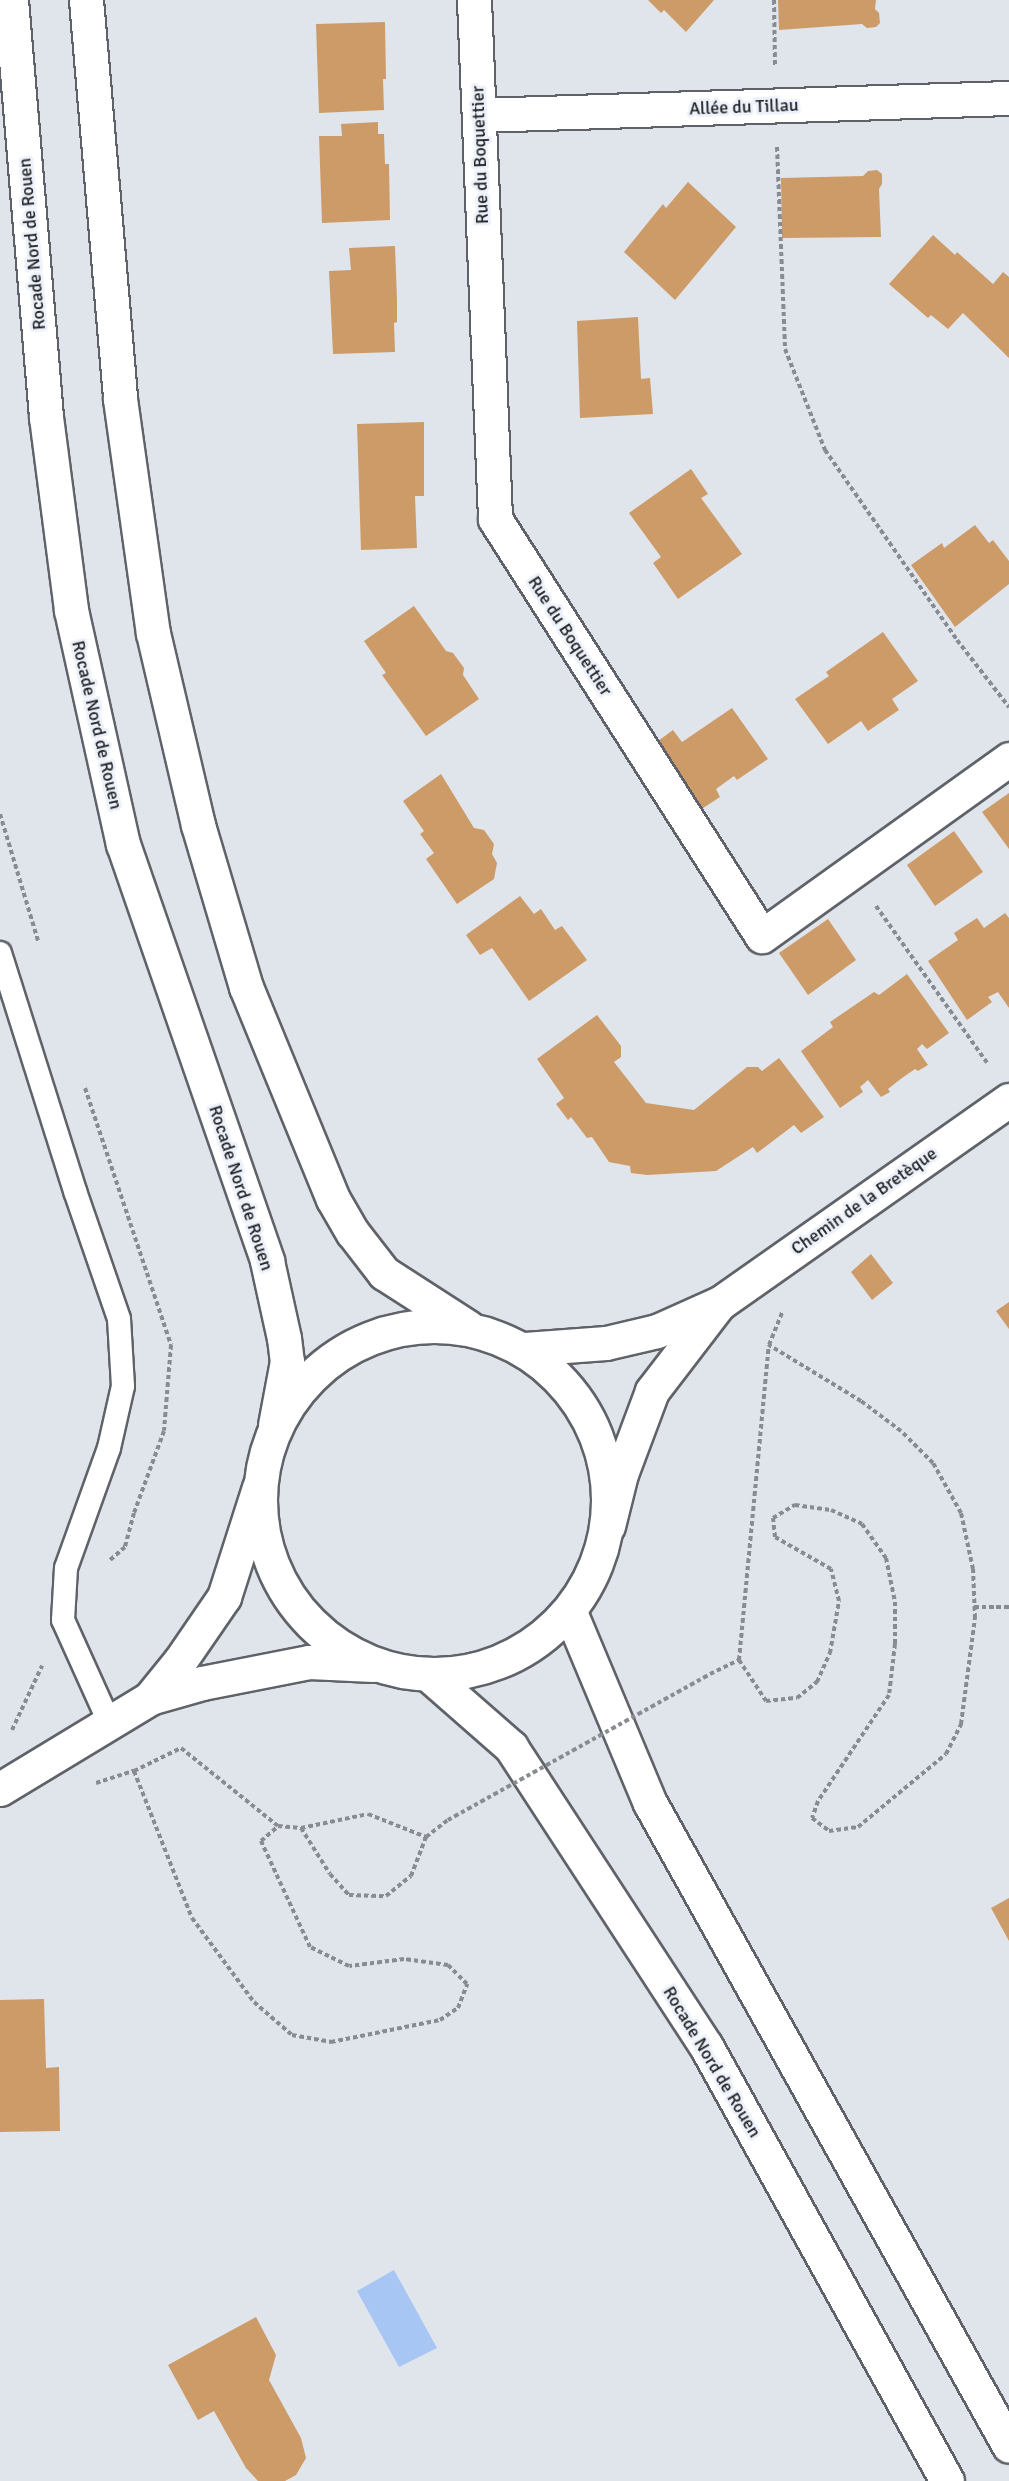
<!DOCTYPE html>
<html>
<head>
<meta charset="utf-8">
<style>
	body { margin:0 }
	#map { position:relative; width:1009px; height:2481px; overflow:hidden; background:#e0e5ec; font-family:Signika,sans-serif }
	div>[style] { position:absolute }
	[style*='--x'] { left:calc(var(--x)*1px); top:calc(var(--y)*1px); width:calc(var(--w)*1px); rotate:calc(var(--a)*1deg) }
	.water>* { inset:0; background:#a7c6f4 }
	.building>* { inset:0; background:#cd9b67 }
	.path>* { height:4px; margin-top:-2px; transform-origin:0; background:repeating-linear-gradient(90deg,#888b90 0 4.5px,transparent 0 7.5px) }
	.roads { filter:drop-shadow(2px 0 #5f6369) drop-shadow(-2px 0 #5f6369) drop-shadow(0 2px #5f6369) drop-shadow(0 -2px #5f6369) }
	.lane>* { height:22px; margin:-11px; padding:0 11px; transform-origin:11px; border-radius:11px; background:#fff }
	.street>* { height:33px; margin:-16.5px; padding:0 16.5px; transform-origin:16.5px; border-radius:16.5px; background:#fff }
	.secondary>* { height:33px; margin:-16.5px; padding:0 16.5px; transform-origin:16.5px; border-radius:16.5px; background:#fff }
	.primary>* { height:33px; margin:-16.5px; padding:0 16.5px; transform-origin:16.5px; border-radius:16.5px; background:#fff }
	.primary>.ring { margin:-16.5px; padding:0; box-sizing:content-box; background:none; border:33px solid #fff; border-radius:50% }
	.highway>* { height:33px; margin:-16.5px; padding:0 16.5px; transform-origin:16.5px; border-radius:16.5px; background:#fff }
	.path-bridge>* { height:4px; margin-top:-2px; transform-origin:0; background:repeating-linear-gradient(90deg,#888b90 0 4.5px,transparent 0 7.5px) }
	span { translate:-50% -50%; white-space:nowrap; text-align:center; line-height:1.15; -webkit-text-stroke:6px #edf2fa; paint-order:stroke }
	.street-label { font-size:18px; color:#202124 }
</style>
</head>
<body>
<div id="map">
	<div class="water">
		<div style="clip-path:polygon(394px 2270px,437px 2348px,399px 2367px,357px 2291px)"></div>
	</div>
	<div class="building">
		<div style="clip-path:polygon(648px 0,714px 0,686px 32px,664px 10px,661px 13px)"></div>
		<div style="clip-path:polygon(778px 0,876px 0,875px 9px,879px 13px,880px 23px,876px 27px,867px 28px,862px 24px,779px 30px)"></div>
		<div style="clip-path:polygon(385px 22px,386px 79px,383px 79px,384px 110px,319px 113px,316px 24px)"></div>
		<div style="clip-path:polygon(378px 122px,378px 134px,384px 134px,385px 164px,389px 164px,390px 220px,322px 223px,319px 136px,342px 136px,341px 124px)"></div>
		<div style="clip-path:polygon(877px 170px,882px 174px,882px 184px,879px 189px,881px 237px,782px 238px,781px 178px,863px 176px,868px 171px)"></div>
		<div style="clip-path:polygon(688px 182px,736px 227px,675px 300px,624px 252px,663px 204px,666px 208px)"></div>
		<div style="clip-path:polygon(933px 235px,955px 255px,957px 252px,993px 284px,1003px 272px,1009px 277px,1009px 358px,963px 313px,948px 329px,931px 315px,928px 318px,889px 284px)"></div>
		<div style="clip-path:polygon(395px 246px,397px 300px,397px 322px,394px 323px,395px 352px,333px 354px,329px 271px,351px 270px,349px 248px)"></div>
		<div style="clip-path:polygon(638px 317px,641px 379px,650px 378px,653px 414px,580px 418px,577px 321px)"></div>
		<div style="clip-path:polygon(424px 422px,424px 496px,415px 496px,417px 548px,361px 550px,357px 424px)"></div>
		<div style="clip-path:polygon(691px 469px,708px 494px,701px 498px,742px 554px,678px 599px,653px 563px,661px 557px,629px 513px)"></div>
		<div style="clip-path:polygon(975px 525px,989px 543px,993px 540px,1009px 561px,1009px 584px,955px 627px,911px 565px,942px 543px,944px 548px)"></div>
		<div style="clip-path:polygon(414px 606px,446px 651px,453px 653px,464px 668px,463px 675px,479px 699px,426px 736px,382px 675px,386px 673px,364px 641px)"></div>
		<div style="clip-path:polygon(883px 632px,918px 681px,892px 699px,899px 710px,868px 731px,861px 721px,828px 744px,795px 699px,829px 676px,826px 672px)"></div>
		<div style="clip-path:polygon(732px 708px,768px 759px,737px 780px,734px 776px,716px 789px,720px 797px,700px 810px,654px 744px,673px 730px,682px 742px)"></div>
		<div style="clip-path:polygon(441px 774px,474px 828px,484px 830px,494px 844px,492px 854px,497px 863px,494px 879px,457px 904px,426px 859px,434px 853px,420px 834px,424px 831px,403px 801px)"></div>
		<div style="clip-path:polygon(1009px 793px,1009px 849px,982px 812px)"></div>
		<div style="clip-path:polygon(954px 831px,983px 872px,935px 906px,907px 865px)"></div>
		<div style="clip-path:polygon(520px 896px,534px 914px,541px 909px,555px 930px,562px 926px,587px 960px,529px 1001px,492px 948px,480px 955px,466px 935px)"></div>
		<div style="clip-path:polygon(1005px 913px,1009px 918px,1009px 1008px,998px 992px,988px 997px,992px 1002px,967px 1020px,928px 961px,958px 940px,954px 933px,977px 918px,984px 928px)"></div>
		<div style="clip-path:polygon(828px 919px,856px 960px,808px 995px,779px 953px)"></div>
		<div style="clip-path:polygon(907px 974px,949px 1033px,927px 1049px,922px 1044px,917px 1049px,928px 1065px,918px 1071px,915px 1069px,902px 1078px,888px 1089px,890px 1092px,881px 1097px,868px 1080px,860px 1087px,863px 1092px,840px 1108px,801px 1051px,833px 1027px,830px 1022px,874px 992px,879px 995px)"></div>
		<div style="clip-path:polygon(597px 1015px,621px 1046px,621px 1057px,614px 1062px,646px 1103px,694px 1110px,747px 1067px,758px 1067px,762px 1071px,779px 1058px,824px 1117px,801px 1133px,794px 1125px,757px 1153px,753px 1147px,716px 1171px,647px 1175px,631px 1173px,630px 1166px,609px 1162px,592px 1137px,587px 1138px,571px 1117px,568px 1120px,556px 1104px,564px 1098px,537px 1059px)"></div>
		<div style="clip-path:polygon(871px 1254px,893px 1283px,872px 1300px,851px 1272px)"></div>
		<div style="clip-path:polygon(1009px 1302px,1009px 1329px,996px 1311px)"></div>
		<div style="clip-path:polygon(1009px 1898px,1009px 1941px,991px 1908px)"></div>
		<div style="clip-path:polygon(44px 1999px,46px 2068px,59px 2067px,60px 2131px,0 2132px,0 2000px)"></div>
		<div style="clip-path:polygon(256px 2317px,276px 2355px,269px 2380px,301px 2438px,306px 2458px,296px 2475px,285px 2481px,258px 2481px,246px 2468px,214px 2411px,198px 2420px,168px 2365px)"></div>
	</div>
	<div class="path">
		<div style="--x:774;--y:0;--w:65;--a:89.1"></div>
		<div style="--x:777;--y:147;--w:202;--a:87.7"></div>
		<div style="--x:785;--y:349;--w:109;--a:68.4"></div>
		<div style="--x:825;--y:450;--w:231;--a:55.2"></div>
		<div style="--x:957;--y:640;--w:85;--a:52.2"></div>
		<div style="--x:0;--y:814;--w:133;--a:73.3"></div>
		<div style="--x:876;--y:906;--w:192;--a:54.7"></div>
		<div style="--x:85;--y:1088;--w:271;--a:71.5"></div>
		<div style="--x:171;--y:1345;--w:86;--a:94.7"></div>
		<div style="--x:164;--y:1431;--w:87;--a:110.1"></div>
		<div style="--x:134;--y:1513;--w:35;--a:105"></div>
		<div style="--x:125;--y:1547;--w:20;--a:139"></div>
		<div style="--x:974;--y:1607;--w:35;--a:0"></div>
		<div style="--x:739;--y:1660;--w:316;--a:-84.6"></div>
		<div style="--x:710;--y:1674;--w:32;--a:-26"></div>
		<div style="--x:739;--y:1660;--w:49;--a:56.6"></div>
		<div style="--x:766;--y:1701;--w:31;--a:-6"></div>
		<div style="--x:797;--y:1698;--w:26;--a:-39"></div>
		<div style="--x:817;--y:1682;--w:32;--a:-66"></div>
		<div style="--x:830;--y:1653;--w:53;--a:-80.2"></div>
		<div style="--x:839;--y:1601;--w:33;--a:-104"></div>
		<div style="--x:831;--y:1569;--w:64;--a:-150.3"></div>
		<div style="--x:775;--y:1537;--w:19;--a:-96"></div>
		<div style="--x:773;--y:1518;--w:26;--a:-31"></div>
		<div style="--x:795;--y:1505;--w:36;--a:8"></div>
		<div style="--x:831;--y:1510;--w:34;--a:24"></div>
		<div style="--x:862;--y:1524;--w:42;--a:54.8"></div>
		<div style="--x:886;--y:1558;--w:45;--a:78.4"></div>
		<div style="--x:895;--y:1602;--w:42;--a:90"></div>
		<div style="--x:895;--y:1644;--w:51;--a:96.7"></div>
		<div style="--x:889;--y:1695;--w:128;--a:123.8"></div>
		<div style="--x:818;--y:1801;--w:18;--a:109"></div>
		<div style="--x:812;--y:1818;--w:21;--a:37"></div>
		<div style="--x:829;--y:1831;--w:29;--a:-8"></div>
		<div style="--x:858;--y:1827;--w:114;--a:-39.7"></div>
		<div style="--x:946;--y:1754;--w:34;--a:-63"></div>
		<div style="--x:961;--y:1724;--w:107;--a:-82.5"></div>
		<div style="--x:975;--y:1618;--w:49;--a:-92.3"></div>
		<div style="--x:973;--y:1569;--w:57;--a:-102.1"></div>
		<div style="--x:961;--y:1513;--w:57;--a:-119.2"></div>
		<div style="--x:933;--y:1463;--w:45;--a:-135"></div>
		<div style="--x:901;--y:1431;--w:50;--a:-143.1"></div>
		<div style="--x:861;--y:1401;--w:108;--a:-148.7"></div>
		<div style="--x:769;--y:1345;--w:35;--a:-68"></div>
		<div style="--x:12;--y:1730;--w:71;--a:-64.9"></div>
		<div style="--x:134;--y:1771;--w:52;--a:-26.1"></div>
		<div style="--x:181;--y:1748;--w:124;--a:38.8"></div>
		<div style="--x:96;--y:1783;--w:40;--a:-18"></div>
		<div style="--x:134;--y:1771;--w:158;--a:68.5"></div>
		<div style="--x:192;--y:1918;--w:104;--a:53.6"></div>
		<div style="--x:254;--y:2002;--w:50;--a:41"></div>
		<div style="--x:292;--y:2035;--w:40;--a:10"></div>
		<div style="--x:331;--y:2042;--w:111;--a:-11.4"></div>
		<div style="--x:440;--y:2020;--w:22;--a:-34"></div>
		<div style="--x:458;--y:2008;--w:26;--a:-69"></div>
		<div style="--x:467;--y:1984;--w:27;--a:-135"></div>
		<div style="--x:448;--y:1965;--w:44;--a:-172.2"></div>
		<div style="--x:404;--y:1959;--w:55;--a:172.7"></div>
		<div style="--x:349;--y:1966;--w:43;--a:-154"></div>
		<div style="--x:310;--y:1947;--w:117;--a:-114.8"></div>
		<div style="--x:261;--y:1841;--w:23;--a:-41"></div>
		<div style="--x:278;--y:1826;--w:23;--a:5"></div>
		<div style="--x:301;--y:1828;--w:54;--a:57.8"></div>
		<div style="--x:330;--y:1874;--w:28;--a:48"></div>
		<div style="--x:349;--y:1895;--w:37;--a:2"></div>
		<div style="--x:386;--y:1896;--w:32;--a:-39"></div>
		<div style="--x:411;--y:1876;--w:42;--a:-69"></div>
		<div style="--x:426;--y:1837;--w:28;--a:-38"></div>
		<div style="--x:301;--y:1828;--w:68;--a:-11.8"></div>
		<div style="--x:368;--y:1814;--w:62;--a:21.6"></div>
	</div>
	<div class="roads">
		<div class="lane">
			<div style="--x:0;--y:953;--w:250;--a:72.5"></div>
			<div style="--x:75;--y:1191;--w:135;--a:71"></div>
			<div style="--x:119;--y:1319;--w:67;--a:86.6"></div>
			<div style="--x:123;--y:1386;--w:64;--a:102.7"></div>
			<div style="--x:109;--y:1448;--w:127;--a:109.7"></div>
			<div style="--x:66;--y:1568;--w:52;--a:93.3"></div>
			<div style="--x:63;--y:1620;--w:114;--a:65.7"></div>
		</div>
		<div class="street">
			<div style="--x:474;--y:0;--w:519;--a:87.68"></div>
			<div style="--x:495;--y:519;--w:495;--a:57.4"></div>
			<div style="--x:762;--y:936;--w:304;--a:-35.6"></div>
			<div style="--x:479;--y:115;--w:530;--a:-1.84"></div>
		</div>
		<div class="secondary">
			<div style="--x:525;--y:1349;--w:81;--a:-4.2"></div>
			<div style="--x:606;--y:1343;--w:52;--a:-13.2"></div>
			<div style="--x:657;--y:1331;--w:69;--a:-24"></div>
			<div style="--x:720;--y:1303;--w:353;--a:-35.1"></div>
			<div style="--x:608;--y:1526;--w:54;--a:-76"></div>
			<div style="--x:621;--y:1474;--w:89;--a:-69.5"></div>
			<div style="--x:652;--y:1391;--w:108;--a:-52.5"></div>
			<div style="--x:150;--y:1698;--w:48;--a:-51"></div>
			<div style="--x:180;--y:1661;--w:78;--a:-55.5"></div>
			<div style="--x:224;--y:1597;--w:115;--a:-72.3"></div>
			<div style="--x:0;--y:1789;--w:175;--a:-31.2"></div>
			<div style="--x:150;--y:1698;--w:54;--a:-16.1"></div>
			<div style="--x:202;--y:1683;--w:109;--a:-11.1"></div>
			<div style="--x:309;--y:1662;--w:64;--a:2.7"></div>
		</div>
		<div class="primary">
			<div class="ring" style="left:260px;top:1326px;width:315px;height:315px"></div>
		</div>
		<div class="highway">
			<div style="--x:11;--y:0;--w:418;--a:85.2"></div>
			<div style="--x:46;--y:417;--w:195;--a:82.6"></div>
			<div style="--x:71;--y:610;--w:240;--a:77.5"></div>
			<div style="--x:123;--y:844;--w:441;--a:70.9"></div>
			<div style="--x:267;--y:1261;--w:79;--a:77.6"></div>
			<div style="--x:284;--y:1338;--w:23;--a:83"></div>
			<div style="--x:287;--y:1361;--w:65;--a:100.6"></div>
			<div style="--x:86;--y:0;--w:400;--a:85.1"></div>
			<div style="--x:120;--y:399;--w:236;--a:82"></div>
			<div style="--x:153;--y:633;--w:197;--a:76.8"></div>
			<div style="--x:198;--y:825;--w:169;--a:73.5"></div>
			<div style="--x:246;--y:987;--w:229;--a:67.7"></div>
			<div style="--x:333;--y:1199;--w:39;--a:60"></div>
			<div style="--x:353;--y:1233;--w:51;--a:52.2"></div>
			<div style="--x:384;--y:1273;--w:100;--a:32.7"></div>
			<div style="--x:570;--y:1612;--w:207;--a:67.3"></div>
			<div style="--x:650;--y:1803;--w:736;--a:60.82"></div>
			<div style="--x:430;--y:1676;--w:108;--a:41.2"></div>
			<div style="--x:511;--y:1747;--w:357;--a:56.9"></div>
			<div style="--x:706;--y:2046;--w:497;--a:61"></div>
		</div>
	</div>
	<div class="path-bridge">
		<div style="--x:448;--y:1820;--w:300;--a:-29.1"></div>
	</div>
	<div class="street-label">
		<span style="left:744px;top:107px;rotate:-2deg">Allée du Tillau</span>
		<span style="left:480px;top:155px;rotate:-92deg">Rue du Boquettier</span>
		<span style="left:32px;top:244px;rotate:-95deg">Rocade Nord de Rouen</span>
		<span style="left:570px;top:636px;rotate:57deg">Rue du Boquettier</span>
		<span style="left:97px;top:725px;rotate:77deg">Rocade Nord de Rouen</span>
		<span style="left:241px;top:1188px;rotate:72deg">Rocade Nord de Rouen</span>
		<span style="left:864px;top:1201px;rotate:-35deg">Chemin de la Bretèque</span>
		<span style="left:712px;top:2062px;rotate:59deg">Rocade Nord de Rouen</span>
	</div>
</div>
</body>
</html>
